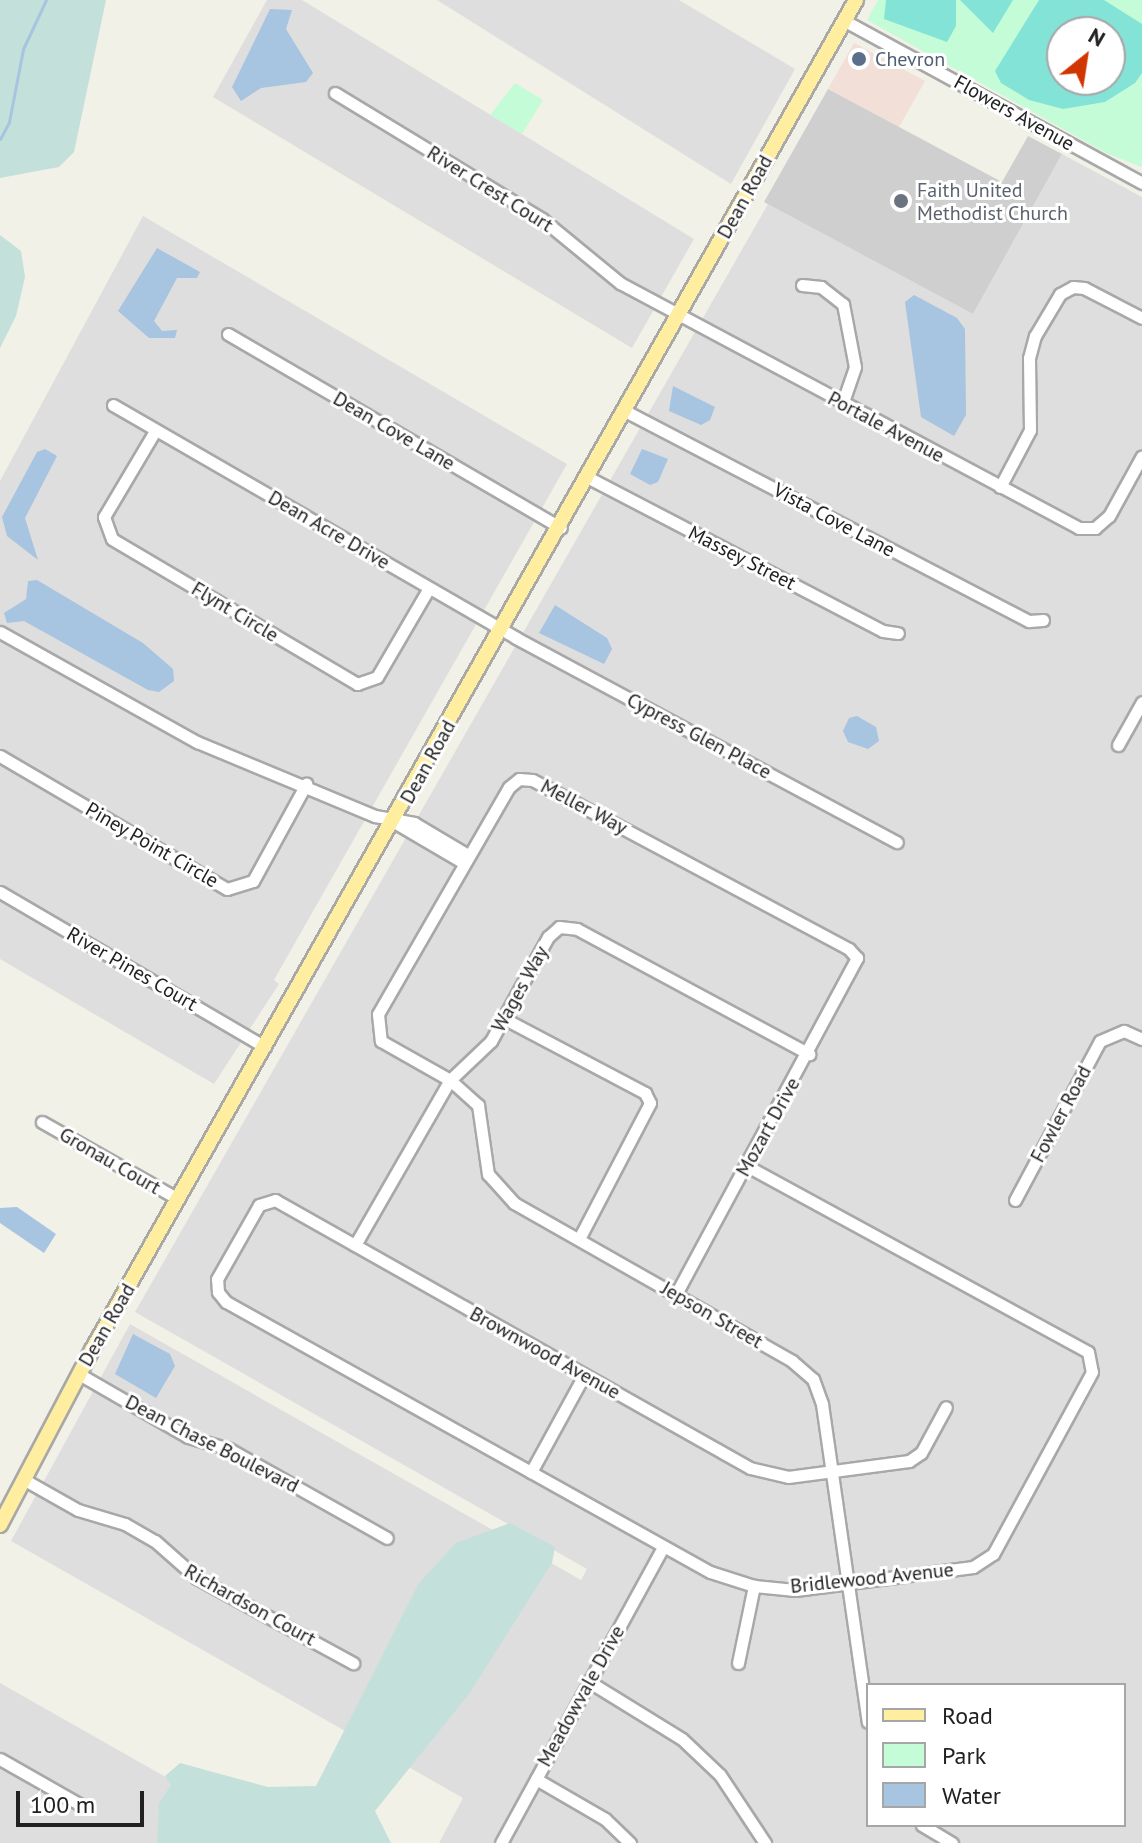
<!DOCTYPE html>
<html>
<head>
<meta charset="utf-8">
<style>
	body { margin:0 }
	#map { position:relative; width:1142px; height:1843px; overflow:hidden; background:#f2f1e7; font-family:"PT Sans",sans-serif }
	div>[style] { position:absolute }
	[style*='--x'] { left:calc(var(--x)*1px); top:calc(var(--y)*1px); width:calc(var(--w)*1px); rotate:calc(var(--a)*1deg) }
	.residential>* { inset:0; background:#dfdede }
	.commercial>* { inset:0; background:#f2dfd7 }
	.religious>* { inset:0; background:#cfcfcf }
	.wetland>* { inset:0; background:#c4e0da }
	.park>* { inset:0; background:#c4fcd7 }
	.pitch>* { inset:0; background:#83e3d6 }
	.water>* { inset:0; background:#a7c4e0 }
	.stream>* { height:3px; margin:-1.5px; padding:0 1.5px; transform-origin:1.5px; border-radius:1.5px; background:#a7c4e0 }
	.roads { filter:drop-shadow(2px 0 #a8a8a8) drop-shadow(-2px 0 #a8a8a8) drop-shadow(0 2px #a8a8a8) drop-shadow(0 -2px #a8a8a8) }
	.minor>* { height:11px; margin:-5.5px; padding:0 5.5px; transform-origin:5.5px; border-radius:5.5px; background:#fff }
	.major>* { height:14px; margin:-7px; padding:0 7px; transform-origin:7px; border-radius:7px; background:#ffee9f }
	.dots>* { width:22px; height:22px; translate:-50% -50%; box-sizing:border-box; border:4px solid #fff; border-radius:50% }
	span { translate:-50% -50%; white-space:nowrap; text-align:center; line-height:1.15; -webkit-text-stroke:6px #fff; paint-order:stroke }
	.service-label { font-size:20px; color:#4e5e75 }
	.left { translate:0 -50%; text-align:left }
	.street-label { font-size:20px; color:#212121 }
	.worship-label { font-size:20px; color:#5b616d }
	.legend { position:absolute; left:866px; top:1683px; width:260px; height:144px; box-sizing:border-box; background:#fff; border:2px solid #a6a6a6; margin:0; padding:10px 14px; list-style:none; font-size:24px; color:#212121 }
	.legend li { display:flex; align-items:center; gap:16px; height:40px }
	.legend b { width:40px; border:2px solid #a6a6a6 }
	.north { position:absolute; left:1046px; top:16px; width:80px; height:80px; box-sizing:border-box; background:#fff; border:2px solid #a6a6a6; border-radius:50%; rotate:30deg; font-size:22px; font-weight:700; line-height:32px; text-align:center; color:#212121 }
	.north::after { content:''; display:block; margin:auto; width:28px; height:36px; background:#d23600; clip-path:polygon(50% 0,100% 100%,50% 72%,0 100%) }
	.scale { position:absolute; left:16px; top:1791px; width:128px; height:36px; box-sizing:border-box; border:4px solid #212121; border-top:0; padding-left:10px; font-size:24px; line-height:28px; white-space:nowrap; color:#212121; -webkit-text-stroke:6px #fff; paint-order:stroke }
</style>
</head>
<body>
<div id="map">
	<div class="residential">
		<div style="clip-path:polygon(267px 0,302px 0,694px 239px,632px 348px,213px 97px)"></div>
		<div style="clip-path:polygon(437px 0,679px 0,795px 69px,731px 184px)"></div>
		<div style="clip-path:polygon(evenodd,1062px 154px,1142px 197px,1142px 1843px,439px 1843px,463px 1798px,11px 1541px,130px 1324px,581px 1580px,587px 1569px,135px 1312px,768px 204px,973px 314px,1062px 154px,868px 1685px,1124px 1685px,1124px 1825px,868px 1825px,868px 1685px)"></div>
		<div style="clip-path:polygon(143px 216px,567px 464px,274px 980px,279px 984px,214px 1084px,0 959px,0 481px)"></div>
		<div style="clip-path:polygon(0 1683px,282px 1843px,0 1843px)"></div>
	</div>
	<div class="commercial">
		<div style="clip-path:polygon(854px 43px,925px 81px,899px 127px,828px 89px)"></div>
	</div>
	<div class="religious">
		<div style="clip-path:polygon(828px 89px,1002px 182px,1028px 136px,1062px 154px,973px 314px,764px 202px)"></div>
	</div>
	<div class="wetland">
		<div style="clip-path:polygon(0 0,106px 0,74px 152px,59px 167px,0 178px)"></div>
		<div style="clip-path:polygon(0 235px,21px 251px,25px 277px,16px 316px,0 348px)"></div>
		<div style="clip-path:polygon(510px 1523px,555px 1547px,552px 1563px,469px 1694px,375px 1811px,391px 1843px,157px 1843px,159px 1803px,171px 1785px,165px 1776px,180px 1763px,268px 1787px,316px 1786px,419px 1583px,456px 1543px)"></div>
	</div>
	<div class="park">
		<div style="clip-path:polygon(evenodd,878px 0,1142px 0,1142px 167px,1108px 154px,867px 20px,878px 0,1062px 32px,1110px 32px,1110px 80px,1062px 80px,1062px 32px)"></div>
		<div style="clip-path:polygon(515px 83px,543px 100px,522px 134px,490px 115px)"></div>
	</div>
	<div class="pitch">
		<div style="clip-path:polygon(886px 0,956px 0,956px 26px,947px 42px,884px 19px)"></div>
		<div style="clip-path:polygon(960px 0,1013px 0,993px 33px)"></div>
		<div style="clip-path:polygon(evenodd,1039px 0,1104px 0,1142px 24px,1142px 73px,1135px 83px,1105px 102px,1063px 109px,1029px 100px,1001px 83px,995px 71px,1039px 0,1110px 32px,1110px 80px,1062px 80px,1062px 32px,1110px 32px)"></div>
	</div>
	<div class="water">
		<div style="clip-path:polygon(270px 9px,292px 10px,286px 29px,313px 73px,306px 82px,261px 88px,241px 101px,232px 87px)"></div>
		<div style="clip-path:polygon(157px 248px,200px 272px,197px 278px,177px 278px,154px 321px,162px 331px,177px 330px,175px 338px,149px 338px,118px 311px)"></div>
		<div style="clip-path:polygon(914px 295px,957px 318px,965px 329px,966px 415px,954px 436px,921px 417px,905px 302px)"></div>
		<div style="clip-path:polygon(673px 386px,715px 407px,710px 420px,701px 425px,669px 411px)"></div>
		<div style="clip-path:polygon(45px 449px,57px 456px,25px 518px,38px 560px,7px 536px,2px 517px,37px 452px)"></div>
		<div style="clip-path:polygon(642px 449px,668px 459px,658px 482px,650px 485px,630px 474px)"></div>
		<div style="clip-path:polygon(37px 580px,143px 643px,173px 669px,174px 681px,159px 692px,148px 690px,24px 621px,7px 623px,4px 613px,26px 599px,28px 581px)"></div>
		<div style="clip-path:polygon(555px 605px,607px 638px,612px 649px,604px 664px,539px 633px)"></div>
		<div style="clip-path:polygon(857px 716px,876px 727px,879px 741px,868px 749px,848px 742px,843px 731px,849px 718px)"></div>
		<div style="clip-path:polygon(17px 1207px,56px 1234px,44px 1253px,0 1223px,0 1208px)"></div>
		<div style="clip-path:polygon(133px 1334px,170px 1354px,175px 1366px,156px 1398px,115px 1374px)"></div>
	</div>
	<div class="stream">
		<div style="--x:0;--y:139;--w:19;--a:-62"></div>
		<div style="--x:9;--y:122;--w:74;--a:-79.1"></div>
		<div style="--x:23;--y:49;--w:54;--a:-64.9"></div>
	</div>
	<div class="roads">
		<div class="minor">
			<div style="--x:845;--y:21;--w:338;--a:28.6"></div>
			<div style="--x:335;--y:93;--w:242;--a:31.3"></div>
			<div style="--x:542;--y:219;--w:101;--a:39.4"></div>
			<div style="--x:620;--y:283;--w:520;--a:28.09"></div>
			<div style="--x:1079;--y:528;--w:16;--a:0"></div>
			<div style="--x:1095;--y:528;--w:18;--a:-41"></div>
			<div style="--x:1109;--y:516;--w:68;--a:-61.2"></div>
			<div style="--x:802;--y:285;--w:19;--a:6"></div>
			<div style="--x:821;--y:287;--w:28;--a:38"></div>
			<div style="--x:843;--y:304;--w:64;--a:79.2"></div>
			<div style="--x:855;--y:367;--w:39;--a:109"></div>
			<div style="--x:228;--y:334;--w:385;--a:30.2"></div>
			<div style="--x:113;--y:405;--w:466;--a:30"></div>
			<div style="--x:516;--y:638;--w:432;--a:28.2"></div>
			<div style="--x:627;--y:412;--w:453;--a:27.5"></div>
			<div style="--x:1029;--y:621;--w:14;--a:-4"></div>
			<div style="--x:155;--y:431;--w:100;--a:120.7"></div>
			<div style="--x:104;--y:517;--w:23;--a:70"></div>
			<div style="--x:112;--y:539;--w:285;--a:30.6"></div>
			<div style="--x:357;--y:684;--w:21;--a:-19"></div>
			<div style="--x:377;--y:677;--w:103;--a:-59.7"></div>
			<div style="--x:589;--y:478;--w:331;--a:27.5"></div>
			<div style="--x:883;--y:631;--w:15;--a:8"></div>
			<div style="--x:1000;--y:487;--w:64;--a:-62.2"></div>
			<div style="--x:1030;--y:430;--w:72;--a:-90.8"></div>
			<div style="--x:1029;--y:358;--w:23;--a:-75"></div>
			<div style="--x:1035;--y:336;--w:49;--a:-59.2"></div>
			<div style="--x:1060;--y:294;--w:15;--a:-28"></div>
			<div style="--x:1073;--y:287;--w:11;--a:5"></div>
			<div style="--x:1084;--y:288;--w:65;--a:27.3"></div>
			<div style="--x:0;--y:632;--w:226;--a:29.2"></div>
			<div style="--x:197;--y:742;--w:193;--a:22.6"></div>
			<div style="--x:375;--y:816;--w:40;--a:10"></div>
			<div style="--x:414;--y:823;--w:63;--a:30.7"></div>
			<div style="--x:1118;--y:745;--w:49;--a:-60.8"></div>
			<div style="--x:0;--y:756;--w:263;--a:30.4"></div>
			<div style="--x:227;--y:889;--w:27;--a:-17"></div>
			<div style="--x:253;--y:881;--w:111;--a:-61.3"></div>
			<div style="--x:394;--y:822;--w:81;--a:30.4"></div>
			<div style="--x:0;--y:892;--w:307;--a:30.3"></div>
			<div style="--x:503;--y:1018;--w:161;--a:27.8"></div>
			<div style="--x:645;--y:1093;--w:11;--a:63"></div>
			<div style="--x:650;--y:1103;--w:153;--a:117.6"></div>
			<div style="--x:42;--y:1122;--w:156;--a:29.5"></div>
			<div style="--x:747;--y:1166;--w:388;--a:28.6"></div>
			<div style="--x:1088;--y:1352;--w:20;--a:79"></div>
			<div style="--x:1092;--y:1372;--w:207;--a:118.5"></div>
			<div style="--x:993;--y:1554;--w:24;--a:147"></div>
			<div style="--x:973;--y:1567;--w:179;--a:172.6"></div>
			<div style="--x:795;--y:1590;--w:41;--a:-174.4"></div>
			<div style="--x:754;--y:1586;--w:46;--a:-162.3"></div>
			<div style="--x:710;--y:1572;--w:554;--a:-150.84"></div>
			<div style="--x:226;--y:1302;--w:13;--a:-129"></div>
			<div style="--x:218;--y:1292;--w:13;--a:-94"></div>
			<div style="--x:217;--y:1279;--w:85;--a:-60.4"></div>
			<div style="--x:259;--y:1205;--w:17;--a:-17"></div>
			<div style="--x:275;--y:1200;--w:545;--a:29.43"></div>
			<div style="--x:750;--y:1468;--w:39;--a:13"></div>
			<div style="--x:788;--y:1477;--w:122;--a:-7.5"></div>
			<div style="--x:909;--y:1461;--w:14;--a:-34"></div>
			<div style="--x:921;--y:1453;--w:52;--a:-61.5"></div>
			<div style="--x:1015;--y:1200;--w:180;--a:-61.9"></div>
			<div style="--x:1100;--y:1041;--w:26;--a:-23"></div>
			<div style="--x:1124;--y:1031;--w:20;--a:24"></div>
			<div style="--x:355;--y:1245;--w:190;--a:-60.1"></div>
			<div style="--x:450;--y:1080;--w:57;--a:-43.6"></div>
			<div style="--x:491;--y:1041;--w:119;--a:-61.3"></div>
			<div style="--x:548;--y:937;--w:15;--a:-42"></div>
			<div style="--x:559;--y:927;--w:18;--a:6"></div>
			<div style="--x:577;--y:929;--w:264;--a:28.3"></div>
			<div style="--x:676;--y:1294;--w:382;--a:-61.7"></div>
			<div style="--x:857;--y:958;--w:12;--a:-132"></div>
			<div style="--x:849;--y:949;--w:359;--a:-151.9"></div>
			<div style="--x:532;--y:780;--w:13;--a:-176"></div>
			<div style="--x:519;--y:779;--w:13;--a:141"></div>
			<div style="--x:509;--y:787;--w:262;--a:120"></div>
			<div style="--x:378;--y:1014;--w:27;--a:84"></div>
			<div style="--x:381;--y:1041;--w:79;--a:29.5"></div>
			<div style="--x:450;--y:1080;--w:38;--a:42"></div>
			<div style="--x:478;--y:1105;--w:70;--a:81.8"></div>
			<div style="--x:488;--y:1174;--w:39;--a:48"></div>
			<div style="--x:514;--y:1203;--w:320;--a:29.6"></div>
			<div style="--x:792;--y:1361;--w:28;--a:41"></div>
			<div style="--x:813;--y:1379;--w:27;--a:70"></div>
			<div style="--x:822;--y:1404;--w:321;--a:81.8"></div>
			<div style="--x:79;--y:1374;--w:126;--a:30"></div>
			<div style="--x:188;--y:1437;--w:43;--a:16.3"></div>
			<div style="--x:229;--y:1449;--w:181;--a:29.4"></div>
			<div style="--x:531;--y:1472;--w:111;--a:-61.3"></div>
			<div style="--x:23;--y:1479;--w:63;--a:29.4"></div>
			<div style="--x:78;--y:1510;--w:49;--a:16.6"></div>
			<div style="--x:125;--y:1524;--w:34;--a:30"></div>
			<div style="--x:155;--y:1541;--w:56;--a:41.4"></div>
			<div style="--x:197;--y:1578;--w:178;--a:28.6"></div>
			<div style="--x:738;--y:1663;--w:79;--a:-78.3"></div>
			<div style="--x:588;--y:1681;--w:110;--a:31.7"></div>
			<div style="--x:682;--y:1739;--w:52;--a:43.5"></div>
			<div style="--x:720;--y:1775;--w:82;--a:56.5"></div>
			<div style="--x:0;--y:1759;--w:91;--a:29.7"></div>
			<div style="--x:536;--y:1779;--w:80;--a:30.1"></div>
			<div style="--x:605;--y:1819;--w:35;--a:44"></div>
			<div style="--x:922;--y:1825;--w:35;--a:31"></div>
			<div style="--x:501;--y:1843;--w:335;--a:-61.3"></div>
		</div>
		<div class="major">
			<div style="--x:0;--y:1525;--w:198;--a:-62.3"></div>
			<div style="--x:92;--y:1350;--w:1551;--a:-60.49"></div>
		</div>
	</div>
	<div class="dots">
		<div style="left:859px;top:59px;background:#5c6f8a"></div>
		<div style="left:901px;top:201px;background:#6b7280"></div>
	</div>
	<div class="service-label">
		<span class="left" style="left:875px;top:59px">Chevron</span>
	</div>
	<div class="street-label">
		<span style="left:1014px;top:113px;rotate:29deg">Flowers Avenue</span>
		<span style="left:490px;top:189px;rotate:32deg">River Crest Court</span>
		<span style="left:745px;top:197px;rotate:-61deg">Dean Road</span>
		<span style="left:886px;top:427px;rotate:28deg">Portale Avenue</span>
		<span style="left:394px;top:431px;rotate:30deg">Dean Cove Lane</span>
		<span style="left:834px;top:520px;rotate:28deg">Vista Cove Lane</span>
		<span style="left:329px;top:530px;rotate:30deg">Dean Acre Drive</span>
		<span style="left:742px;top:558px;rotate:27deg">Massey Street</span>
		<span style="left:235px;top:612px;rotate:31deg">Flynt Circle</span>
		<span style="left:699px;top:736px;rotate:28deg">Cypress Glen Place</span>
		<span style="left:428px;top:762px;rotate:-61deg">Dean Road</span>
		<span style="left:584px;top:807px;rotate:28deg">Meller Way</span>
		<span style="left:152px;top:845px;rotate:30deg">Piney Point Circle</span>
		<span style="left:132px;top:969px;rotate:30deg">River Pines Court</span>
		<span style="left:520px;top:989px;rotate:-61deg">Wages Way</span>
		<span style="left:1061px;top:1114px;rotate:-62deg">Fowler Road</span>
		<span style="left:768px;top:1127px;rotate:-61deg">Mozart Drive</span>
		<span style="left:110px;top:1161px;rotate:30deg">Gronau Court</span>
		<span style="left:712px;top:1315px;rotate:30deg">Jepson Street</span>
		<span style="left:107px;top:1325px;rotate:-60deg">Dean Road</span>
		<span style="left:545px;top:1353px;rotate:29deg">Brownwood Avenue</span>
		<span style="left:212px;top:1444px;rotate:27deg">Dean Chase Boulevard</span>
		<span style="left:872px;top:1578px;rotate:-6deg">Bridlewood Avenue</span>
		<span style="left:250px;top:1605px;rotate:29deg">Richardson Court</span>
		<span style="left:581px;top:1696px;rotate:-61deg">Meadowvale Drive</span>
	</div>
	<div class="worship-label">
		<span class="left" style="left:917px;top:202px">Faith United<br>Methodist Church</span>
	</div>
	<ul class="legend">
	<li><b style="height:10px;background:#ffee9f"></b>Road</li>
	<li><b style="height:22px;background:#c4fcd7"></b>Park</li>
	<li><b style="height:22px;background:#a7c4e0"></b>Water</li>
	</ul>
	<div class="north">N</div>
	<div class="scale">100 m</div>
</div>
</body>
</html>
